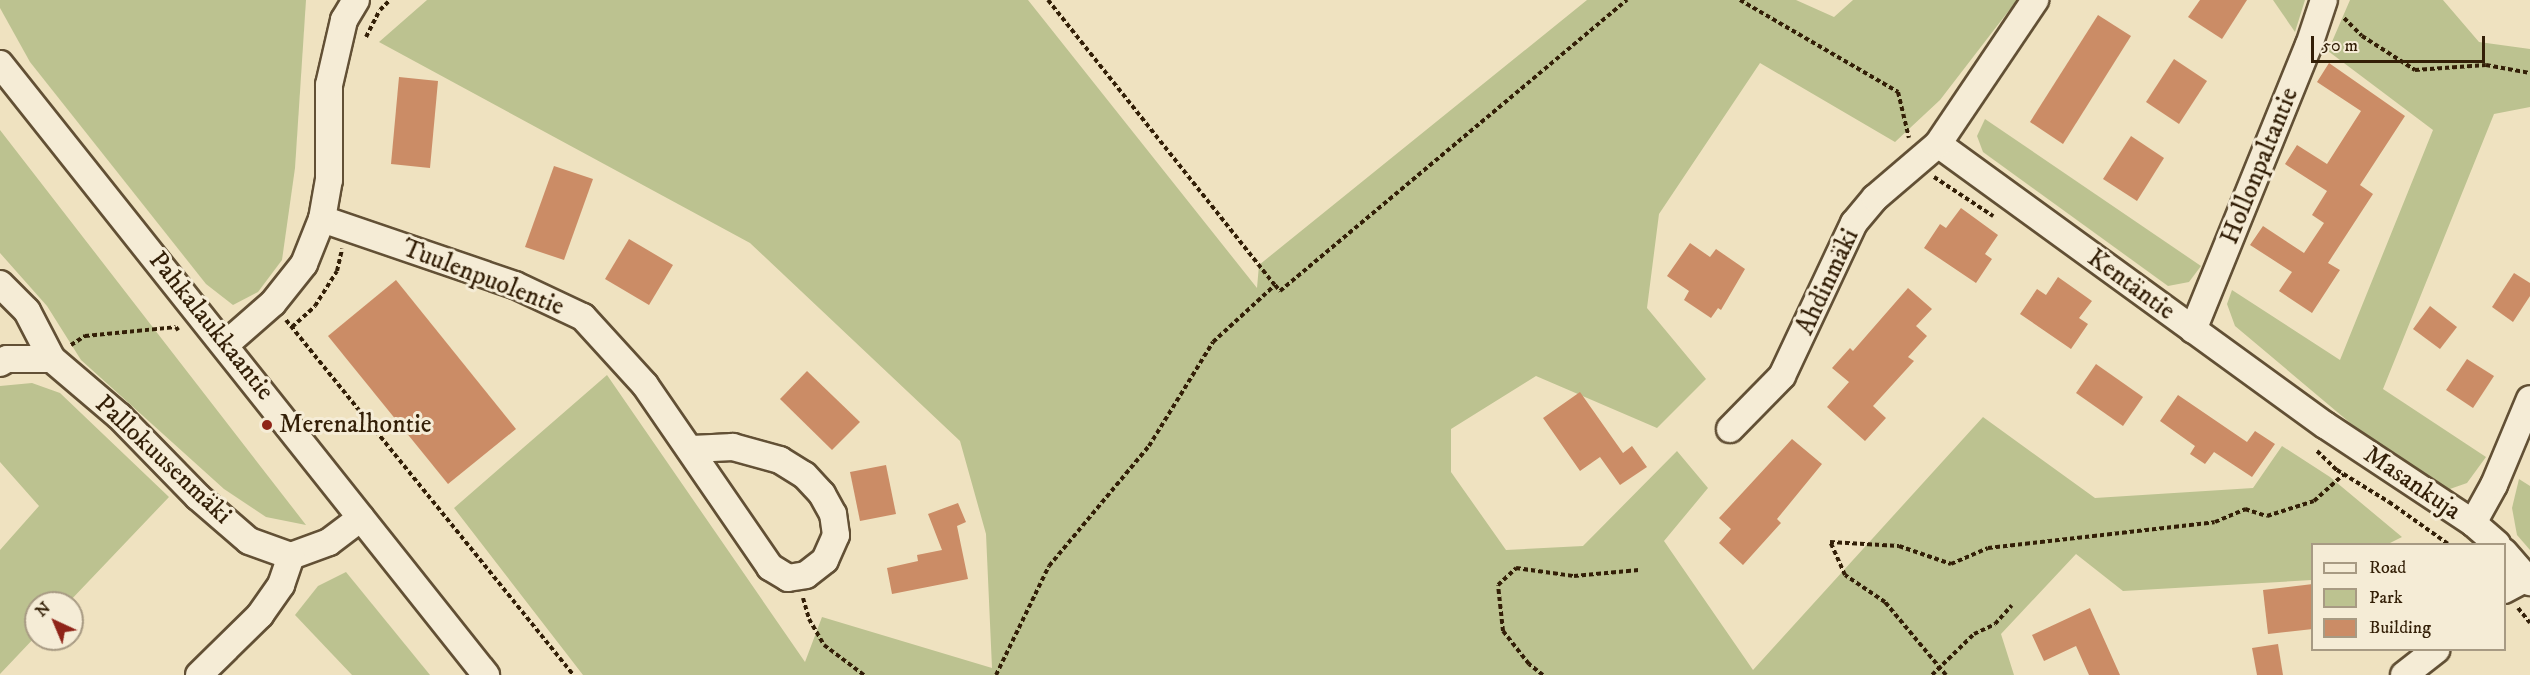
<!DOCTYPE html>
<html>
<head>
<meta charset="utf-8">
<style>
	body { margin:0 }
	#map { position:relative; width:2530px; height:675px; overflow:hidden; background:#efe2c0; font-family:"IM FELL DW Pica",serif }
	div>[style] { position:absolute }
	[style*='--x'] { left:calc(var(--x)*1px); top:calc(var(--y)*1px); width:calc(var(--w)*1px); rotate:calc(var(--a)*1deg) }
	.green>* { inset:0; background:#bcc290 }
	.building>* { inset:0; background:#cb8c66 }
	.path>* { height:4px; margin-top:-2px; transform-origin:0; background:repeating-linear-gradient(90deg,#331f07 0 4.5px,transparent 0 7.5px) }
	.roads { filter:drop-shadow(2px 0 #625035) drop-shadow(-2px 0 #625035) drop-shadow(0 2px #625035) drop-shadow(0 -2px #625035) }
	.minor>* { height:26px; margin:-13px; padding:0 13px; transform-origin:13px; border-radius:13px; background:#f5ecd6 }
	.dots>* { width:16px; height:16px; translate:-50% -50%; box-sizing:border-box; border:3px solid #f5ecd6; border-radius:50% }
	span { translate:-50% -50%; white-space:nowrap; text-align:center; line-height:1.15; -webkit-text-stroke:6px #f5ecd6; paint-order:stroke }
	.street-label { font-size:26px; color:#331f07 }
	.poi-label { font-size:26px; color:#331f07 }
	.left { translate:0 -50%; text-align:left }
	.legend { position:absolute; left:2311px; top:543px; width:195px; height:108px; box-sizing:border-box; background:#f5ecd6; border:2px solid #a79a83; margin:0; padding:8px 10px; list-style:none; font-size:18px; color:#331f07 }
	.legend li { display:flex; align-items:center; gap:12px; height:30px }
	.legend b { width:30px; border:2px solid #a79a83 }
	.north { position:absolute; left:24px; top:591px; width:60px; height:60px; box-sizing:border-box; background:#f5ecd6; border:2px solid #a79a83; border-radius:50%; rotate:316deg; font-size:16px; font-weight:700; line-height:24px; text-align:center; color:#331f07 }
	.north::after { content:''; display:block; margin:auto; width:21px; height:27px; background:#8f2418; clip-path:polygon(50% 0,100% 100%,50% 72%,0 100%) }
	.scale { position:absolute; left:2311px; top:36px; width:174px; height:27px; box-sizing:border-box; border:3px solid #331f07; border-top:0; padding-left:8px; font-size:18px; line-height:21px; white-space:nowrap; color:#331f07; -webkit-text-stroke:4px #f5ecd6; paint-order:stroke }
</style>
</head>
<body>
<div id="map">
	<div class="green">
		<div style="clip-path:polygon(0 0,306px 0,295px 168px,282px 260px,258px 292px,233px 305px,206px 284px,30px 62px,0 8px)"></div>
		<div style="clip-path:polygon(427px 0,1028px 0,1257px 288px,1259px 265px,1587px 0,1796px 0,1834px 17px,1853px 0,2017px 0,1940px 100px,1895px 142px,1760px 63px,1659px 214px,1647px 308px,1706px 379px,1657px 428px,1536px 376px,1451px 429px,1451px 472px,1506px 550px,1583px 546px,1677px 451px,1708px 488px,1664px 541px,1753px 670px,1983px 417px,2095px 498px,2253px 488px,2282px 446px,2330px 477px,2402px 537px,2388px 544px,2312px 544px,2312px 580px,2123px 591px,2076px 554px,2001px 634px,2014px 675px,583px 675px,454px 508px,607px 375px,805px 662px,822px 617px,992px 668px,986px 534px,960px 441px,750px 243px,379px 42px)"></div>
		<div style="clip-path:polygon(2273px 0,2305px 0,2295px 32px)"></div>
		<div style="clip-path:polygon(2350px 0,2443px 0,2479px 42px,2530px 49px,2530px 107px,2494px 114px,2383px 389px,2486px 457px,2467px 483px,2447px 490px,2355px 427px,2235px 326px,2227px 304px,2232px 290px,2340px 360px,2433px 130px,2328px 51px)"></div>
		<div style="clip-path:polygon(1985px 119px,2201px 266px,2189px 282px,2168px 286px,1983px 152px,1977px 136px)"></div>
		<div style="clip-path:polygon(0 130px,306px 525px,266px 517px,224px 489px,81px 360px,47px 306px,0 253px)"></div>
		<div style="clip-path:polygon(32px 383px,60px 393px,169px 497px,68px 603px,36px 603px,36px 636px,0 674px,0 550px,39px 506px,0 462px,0 386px)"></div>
		<div style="clip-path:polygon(2519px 479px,2530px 486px,2530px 550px,2517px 535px,2512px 508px)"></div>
		<div style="clip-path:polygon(346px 572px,430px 675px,352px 675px,295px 615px,318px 586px)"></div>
	</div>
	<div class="building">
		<div style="clip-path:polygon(2200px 0,2247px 0,2222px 39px,2188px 17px)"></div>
		<div style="clip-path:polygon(2098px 15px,2131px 36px,2063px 144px,2030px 122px)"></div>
		<div style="clip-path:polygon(2174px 59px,2207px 81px,2179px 124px,2146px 102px)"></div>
		<div style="clip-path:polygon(2329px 63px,2405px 116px,2360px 185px,2373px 194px,2328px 263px,2340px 270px,2312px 313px,2279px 291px,2292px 272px,2250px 245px,2263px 226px,2304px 253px,2324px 223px,2312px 215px,2327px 191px,2285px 164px,2297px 145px,2327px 164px,2361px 111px,2317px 82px)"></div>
		<div style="clip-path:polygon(399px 77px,438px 81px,430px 168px,391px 164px)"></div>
		<div style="clip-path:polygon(2131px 136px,2164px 158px,2137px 201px,2103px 179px)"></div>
		<div style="clip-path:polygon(554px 166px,593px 179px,564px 260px,525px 247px)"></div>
		<div style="clip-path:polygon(1961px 208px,1998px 235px,1985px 254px,1992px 259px,1976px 283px,1924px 248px,1940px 224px,1946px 228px)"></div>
		<div style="clip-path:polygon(629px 239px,673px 265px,649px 305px,605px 279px)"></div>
		<div style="clip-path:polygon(1690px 243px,1710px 257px,1716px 249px,1745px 269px,1721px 310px,1718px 308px,1711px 318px,1684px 300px,1689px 291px,1667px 276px)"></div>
		<div style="clip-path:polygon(2514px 273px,2530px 283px,2530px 296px,2513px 322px,2492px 307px)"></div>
		<div style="clip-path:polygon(2058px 277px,2092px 301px,2079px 318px,2088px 324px,2071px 349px,2020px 314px,2037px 289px,2046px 295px)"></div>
		<div style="clip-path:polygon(396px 280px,516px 429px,448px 484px,328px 336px)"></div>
		<div style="clip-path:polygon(1908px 288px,1932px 309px,1916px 326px,1927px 336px,1908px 357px,1914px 361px,1873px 406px,1886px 418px,1865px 441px,1827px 407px,1849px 382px,1832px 368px,1850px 348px,1853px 351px)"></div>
		<div style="clip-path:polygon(2430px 306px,2457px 327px,2440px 349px,2413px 329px)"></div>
		<div style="clip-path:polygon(2467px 359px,2494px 376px,2473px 408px,2446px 390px)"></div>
		<div style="clip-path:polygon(2096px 364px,2143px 397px,2123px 426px,2076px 393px)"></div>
		<div style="clip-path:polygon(807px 371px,860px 422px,832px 450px,780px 399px)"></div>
		<div style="clip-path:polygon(1580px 392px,1623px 453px,1632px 446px,1647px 467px,1620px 485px,1600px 457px,1580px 471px,1543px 418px)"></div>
		<div style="clip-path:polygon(2178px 395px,2247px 442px,2255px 431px,2275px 444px,2252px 477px,2214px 452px,2205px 464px,2190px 454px,2195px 446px,2160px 421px)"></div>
		<div style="clip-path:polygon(1792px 439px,1822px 464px,1777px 519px,1781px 523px,1743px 565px,1719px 543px,1731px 529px,1719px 518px)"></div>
		<div style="clip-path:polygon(886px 465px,896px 514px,860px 521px,850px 472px)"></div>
		<div style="clip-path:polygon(958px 503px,966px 522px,957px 526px,968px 579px,892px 594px,887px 568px,918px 561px,917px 555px,942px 550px,928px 514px)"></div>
		<div style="clip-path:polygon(2313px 584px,2313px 629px,2268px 634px,2263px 590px)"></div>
		<div style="clip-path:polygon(2090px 608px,2120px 675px,2089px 675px,2076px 646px,2044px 661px,2032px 635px)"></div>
		<div style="clip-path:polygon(2278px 644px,2283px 675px,2257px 675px,2252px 648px)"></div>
	</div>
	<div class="path">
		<div style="--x:1048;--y:0;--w:364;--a:51.5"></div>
		<div style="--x:1740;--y:0;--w:183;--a:30.2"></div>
		<div style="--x:1898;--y:92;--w:47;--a:76.6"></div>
		<div style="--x:2344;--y:18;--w:25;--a:45"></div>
		<div style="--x:2362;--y:36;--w:63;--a:32.7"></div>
		<div style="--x:2415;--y:70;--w:71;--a:-4"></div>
		<div style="--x:2486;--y:65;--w:45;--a:10.3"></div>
		<div style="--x:366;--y:37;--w:30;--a:-63"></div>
		<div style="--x:380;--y:10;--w:14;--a:-45"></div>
		<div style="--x:1934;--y:177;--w:71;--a:33.5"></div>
		<div style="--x:286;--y:320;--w:457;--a:51"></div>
		<div style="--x:292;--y:327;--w:31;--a:-42"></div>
		<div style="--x:315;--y:306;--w:41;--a:-57.8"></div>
		<div style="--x:337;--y:271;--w:23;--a:-77"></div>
		<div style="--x:71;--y:345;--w:17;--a:-33"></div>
		<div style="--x:85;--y:336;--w:91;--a:-5.6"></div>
		<div style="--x:176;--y:327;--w:4;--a:56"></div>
		<div style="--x:2317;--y:451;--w:28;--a:44"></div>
		<div style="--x:2337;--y:470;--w:61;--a:31.6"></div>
		<div style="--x:2389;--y:502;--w:72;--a:35.4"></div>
		<div style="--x:803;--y:598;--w:22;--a:74"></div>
		<div style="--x:809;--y:619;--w:30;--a:60"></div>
		<div style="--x:824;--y:645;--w:50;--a:36.9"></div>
		<div style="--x:2518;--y:608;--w:19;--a:51"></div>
		<div style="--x:996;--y:675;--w:121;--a:-64.1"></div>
		<div style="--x:1049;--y:566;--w:156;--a:-50.2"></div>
		<div style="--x:1149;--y:446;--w:122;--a:-58.4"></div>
		<div style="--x:1213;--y:342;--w:84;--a:-42.6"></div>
		<div style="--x:1275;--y:285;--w:8;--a:50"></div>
		<div style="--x:1280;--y:291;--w:453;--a:-40"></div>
		<div style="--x:1543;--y:675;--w:18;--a:-142"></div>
		<div style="--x:1529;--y:664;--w:42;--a:-128.2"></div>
		<div style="--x:1503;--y:631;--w:46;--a:-96.2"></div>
		<div style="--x:1498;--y:585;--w:25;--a:-43"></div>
		<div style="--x:1516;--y:568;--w:59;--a:7.9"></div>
		<div style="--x:1574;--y:576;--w:65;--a:-5.3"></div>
		<div style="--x:1932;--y:675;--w:59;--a:-44.3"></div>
		<div style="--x:1974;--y:634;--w:23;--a:-25"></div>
		<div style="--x:1995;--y:624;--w:25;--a:-48"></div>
		<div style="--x:1946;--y:675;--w:95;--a:-129.9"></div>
		<div style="--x:1885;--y:602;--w:48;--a:-146"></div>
		<div style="--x:1845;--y:575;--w:36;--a:-114"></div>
		<div style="--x:1830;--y:542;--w:69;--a:3.3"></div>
		<div style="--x:1899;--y:546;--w:55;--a:19.1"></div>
		<div style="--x:1951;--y:564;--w:40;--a:-23.4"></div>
		<div style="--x:1988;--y:548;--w:228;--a:-6.5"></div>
		<div style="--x:2215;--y:522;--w:33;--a:-23"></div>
		<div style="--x:2245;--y:509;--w:23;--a:18"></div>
		<div style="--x:2267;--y:516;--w:49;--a:-17.7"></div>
		<div style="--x:2314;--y:501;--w:40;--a:-42"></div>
	</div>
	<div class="roads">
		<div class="minor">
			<div style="--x:0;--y:64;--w:781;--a:51.5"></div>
			<div style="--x:1938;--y:144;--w:478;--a:36"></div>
			<div style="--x:2325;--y:425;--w:178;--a:33.5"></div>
			<div style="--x:2473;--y:523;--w:32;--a:41"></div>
			<div style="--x:322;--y:219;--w:204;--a:18.9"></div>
			<div style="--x:515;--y:285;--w:75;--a:25.2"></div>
			<div style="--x:583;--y:317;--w:92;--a:47.6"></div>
			<div style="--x:645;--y:385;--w:221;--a:55.5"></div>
			<div style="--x:770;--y:567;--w:21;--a:31"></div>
			<div style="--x:788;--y:578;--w:18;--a:-9"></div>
			<div style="--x:806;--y:575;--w:24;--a:-38"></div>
			<div style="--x:825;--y:560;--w:27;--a:-66"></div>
			<div style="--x:836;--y:535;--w:21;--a:-98"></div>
			<div style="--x:833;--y:514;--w:23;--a:-119"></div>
			<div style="--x:822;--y:494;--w:26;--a:-133"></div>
			<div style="--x:804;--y:475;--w:28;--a:-148"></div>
			<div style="--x:780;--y:460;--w:49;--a:-164.5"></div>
			<div style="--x:733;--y:447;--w:41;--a:177.2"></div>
			<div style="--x:0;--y:284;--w:38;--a:45"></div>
			<div style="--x:27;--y:311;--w:54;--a:62.5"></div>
			<div style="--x:52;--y:359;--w:88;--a:40.4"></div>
			<div style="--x:119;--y:416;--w:113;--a:45.7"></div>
			<div style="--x:198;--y:497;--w:67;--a:40.8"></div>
			<div style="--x:249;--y:541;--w:45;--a:19.7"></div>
			<div style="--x:291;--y:556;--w:40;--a:-20.2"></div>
			<div style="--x:329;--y:542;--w:40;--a:-37"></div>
			<div style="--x:2193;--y:330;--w:308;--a:-67.9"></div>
			<div style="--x:2309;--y:45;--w:47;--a:-71.6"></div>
			<div style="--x:226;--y:344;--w:62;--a:-41.1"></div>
			<div style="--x:273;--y:303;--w:50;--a:-51.5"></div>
			<div style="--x:304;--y:264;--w:48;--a:-68.2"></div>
			<div style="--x:322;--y:219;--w:40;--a:-80"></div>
			<div style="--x:329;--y:180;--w:95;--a:-90"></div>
			<div style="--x:329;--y:85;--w:67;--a:-77"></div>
			<div style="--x:344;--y:20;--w:23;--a:-59"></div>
			<div style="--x:0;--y:363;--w:8;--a:-30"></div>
			<div style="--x:7;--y:359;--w:45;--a:0"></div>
			<div style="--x:1730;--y:429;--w:74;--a:-45.5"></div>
			<div style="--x:1782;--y:376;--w:169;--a:-64.8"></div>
			<div style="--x:1854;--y:223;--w:33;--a:-50"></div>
			<div style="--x:1875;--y:198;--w:83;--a:-40.6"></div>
			<div style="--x:1938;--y:144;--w:174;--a:-56"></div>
			<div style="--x:2473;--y:523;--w:43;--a:-61.1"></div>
			<div style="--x:2494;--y:485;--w:93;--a:-67.3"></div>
			<div style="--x:2504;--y:552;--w:40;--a:49"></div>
			<div style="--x:2504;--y:590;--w:26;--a:-28"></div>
			<div style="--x:199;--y:675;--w:86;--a:-44.5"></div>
			<div style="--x:260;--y:615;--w:37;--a:-55"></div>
			<div style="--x:281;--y:585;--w:31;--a:-71"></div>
			<div style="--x:2404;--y:675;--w:41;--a:-38"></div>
		</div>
	</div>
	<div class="dots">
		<div style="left:267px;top:425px;background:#8f2418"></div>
	</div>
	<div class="street-label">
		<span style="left:2260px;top:166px;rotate:-68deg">Hollonpaltantie</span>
		<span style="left:483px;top:278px;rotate:21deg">Tuulenpuolentie</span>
		<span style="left:1828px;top:282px;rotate:-65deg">Ahdinmäki</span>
		<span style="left:2131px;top:285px;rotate:36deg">Kentäntie</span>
		<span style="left:211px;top:326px;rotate:51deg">Pahkalaukkaantie</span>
		<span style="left:163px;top:460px;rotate:43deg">Pallokuusenmäki</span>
		<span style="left:2412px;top:483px;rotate:34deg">Masankuja</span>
	</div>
	<div class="poi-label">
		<span class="left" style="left:279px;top:425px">Merenalhontie</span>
	</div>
	<ul class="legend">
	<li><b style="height:8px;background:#f5ecd6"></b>Road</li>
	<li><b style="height:16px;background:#bcc290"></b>Park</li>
	<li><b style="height:16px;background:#cb8c66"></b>Building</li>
	</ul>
	<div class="north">N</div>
	<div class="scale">50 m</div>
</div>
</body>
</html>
